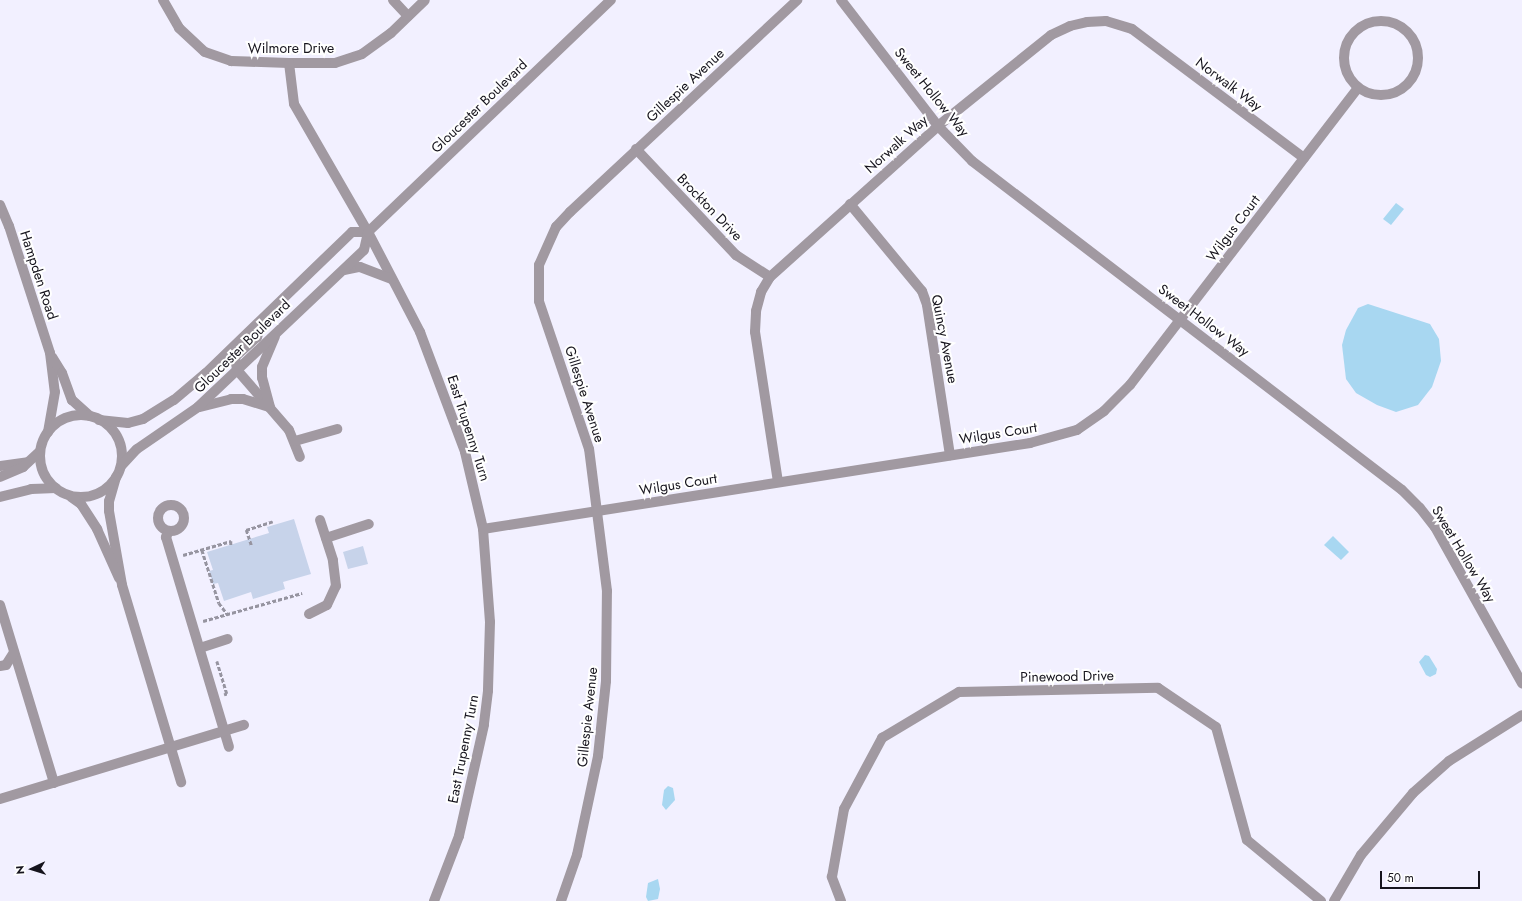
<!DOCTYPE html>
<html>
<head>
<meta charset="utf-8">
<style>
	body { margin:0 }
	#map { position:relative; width:1522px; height:901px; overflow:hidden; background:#f2f0ff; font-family:Jost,sans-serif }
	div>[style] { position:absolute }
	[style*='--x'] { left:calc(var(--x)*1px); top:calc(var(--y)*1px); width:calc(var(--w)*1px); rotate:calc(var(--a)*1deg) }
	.water>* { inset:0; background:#a8d7f1 }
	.building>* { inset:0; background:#c7d3ea }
	.path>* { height:2.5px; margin-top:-1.25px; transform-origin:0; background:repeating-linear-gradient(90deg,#9694a0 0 4px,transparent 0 6px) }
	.minor>* { height:10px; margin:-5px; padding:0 5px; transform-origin:5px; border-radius:5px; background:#a199a1 }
	.minor>.ring { margin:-5px; padding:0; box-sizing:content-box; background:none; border:10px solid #a199a1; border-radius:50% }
	span { translate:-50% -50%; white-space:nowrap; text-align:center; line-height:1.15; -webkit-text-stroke:4px #fff; paint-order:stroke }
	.street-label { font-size:14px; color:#16141d }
	.north { position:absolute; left:12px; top:849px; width:40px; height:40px; -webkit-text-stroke:3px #fff; paint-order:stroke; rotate:266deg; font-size:11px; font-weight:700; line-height:16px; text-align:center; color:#16141d }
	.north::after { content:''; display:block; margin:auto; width:14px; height:18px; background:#16141d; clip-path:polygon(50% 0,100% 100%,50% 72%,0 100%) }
	.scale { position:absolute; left:1380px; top:871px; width:100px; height:18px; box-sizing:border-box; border:2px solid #16141d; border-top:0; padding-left:5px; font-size:12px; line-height:14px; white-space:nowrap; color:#16141d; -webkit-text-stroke:3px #fff; paint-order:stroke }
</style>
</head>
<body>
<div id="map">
	<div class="water">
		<div style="clip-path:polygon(1396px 203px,1404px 209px,1391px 225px,1383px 219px)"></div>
		<div style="clip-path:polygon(1368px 304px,1430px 324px,1439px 339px,1441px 361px,1432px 387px,1418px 405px,1396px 412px,1377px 405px,1356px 393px,1346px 379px,1342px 345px,1346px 330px,1358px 308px)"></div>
		<div style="clip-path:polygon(1333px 536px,1349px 552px,1341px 560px,1324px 545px)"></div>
		<div style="clip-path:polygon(1425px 655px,1429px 656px,1437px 669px,1436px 674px,1430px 677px,1426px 675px,1419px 662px)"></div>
		<div style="clip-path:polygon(668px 786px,673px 788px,675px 800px,666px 810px,662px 805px,664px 790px)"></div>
		<div style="clip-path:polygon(658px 879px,660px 889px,658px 899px,648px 901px,646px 897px,648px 883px)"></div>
	</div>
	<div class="building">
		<div style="clip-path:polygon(294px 519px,311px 574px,283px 582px,285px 589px,253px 599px,251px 592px,224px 601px,218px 583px,213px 584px,209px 571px,213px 570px,207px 552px,269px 533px,267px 527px)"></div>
		<div style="clip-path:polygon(363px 546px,368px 564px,348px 569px,343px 552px)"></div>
	</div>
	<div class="path">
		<div style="--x:251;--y:545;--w:16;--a:-108"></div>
		<div style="--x:246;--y:530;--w:28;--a:-18"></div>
		<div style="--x:202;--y:550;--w:56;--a:72.2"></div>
		<div style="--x:219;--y:603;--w:15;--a:53"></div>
		<div style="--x:183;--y:555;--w:50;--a:-16.3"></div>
		<div style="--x:231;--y:541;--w:4;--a:90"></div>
		<div style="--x:203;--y:621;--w:103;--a:-15.8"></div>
		<div style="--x:217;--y:661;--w:34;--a:73"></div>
		<div style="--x:227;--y:694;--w:3;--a:162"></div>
	</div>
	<div class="minor">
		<div style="--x:163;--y:0;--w:32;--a:60"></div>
		<div style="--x:179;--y:28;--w:35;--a:43"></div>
		<div style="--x:205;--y:52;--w:28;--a:19"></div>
		<div style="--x:231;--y:61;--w:58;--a:2"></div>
		<div style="--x:289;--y:63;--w:46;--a:0"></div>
		<div style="--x:335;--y:63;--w:28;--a:-18"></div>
		<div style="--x:362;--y:54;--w:36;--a:-36"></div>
		<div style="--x:391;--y:33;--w:47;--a:-44.1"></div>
		<div style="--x:393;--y:0;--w:22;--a:47"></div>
		<div style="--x:841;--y:0;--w:159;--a:52.4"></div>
		<div style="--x:938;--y:126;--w:49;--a:45.8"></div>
		<div style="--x:972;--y:161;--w:541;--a:37.42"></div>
		<div style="--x:1402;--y:490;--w:25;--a:45"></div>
		<div style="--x:1420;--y:508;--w:24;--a:52"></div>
		<div style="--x:1435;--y:527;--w:179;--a:60.9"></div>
		<div class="ring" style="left:1344px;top:21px;width:64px;height:64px"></div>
		<div style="--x:289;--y:63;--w:41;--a:83"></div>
		<div style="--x:294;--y:104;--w:148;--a:60"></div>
		<div style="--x:368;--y:232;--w:113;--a:62.5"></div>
		<div style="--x:420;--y:332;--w:128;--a:69.4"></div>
		<div style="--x:465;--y:452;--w:79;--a:76.8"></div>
		<div style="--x:483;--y:529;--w:93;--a:85.7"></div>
		<div style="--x:490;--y:622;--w:69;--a:91.7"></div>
		<div style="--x:488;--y:691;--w:34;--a:97"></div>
		<div style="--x:484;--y:725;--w:114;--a:102.7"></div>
		<div style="--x:459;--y:836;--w:70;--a:111"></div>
		<div style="--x:636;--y:149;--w:146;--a:46.7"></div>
		<div style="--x:736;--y:255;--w:40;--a:32.9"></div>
		<div style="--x:850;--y:204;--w:113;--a:50.4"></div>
		<div style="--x:922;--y:291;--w:15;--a:70"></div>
		<div style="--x:927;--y:305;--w:152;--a:81.3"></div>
		<div style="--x:0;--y:205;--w:23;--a:67"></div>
		<div style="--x:9;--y:226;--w:133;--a:72.1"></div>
		<div style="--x:50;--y:353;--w:39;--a:83"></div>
		<div style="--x:55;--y:392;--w:41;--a:99.9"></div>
		<div style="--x:344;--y:270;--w:16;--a:-11"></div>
		<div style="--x:360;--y:267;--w:34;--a:21"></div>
		<div style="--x:262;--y:321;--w:17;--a:107"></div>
		<div style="--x:257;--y:337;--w:30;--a:138"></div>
		<div style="--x:235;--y:357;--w:13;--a:81"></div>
		<div style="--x:237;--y:370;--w:79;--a:49.1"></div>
		<div style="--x:289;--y:430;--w:29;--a:68"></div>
		<div style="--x:52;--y:357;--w:19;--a:58"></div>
		<div style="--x:62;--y:373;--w:29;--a:70"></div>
		<div style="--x:72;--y:400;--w:24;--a:42"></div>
		<div style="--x:200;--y:407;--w:32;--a:-14"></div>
		<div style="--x:231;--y:399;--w:12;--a:0"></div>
		<div style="--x:243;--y:399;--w:28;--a:17"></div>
		<div style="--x:270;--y:407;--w:30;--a:-105"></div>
		<div style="--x:262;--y:378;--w:11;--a:-90"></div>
		<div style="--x:262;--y:367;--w:33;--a:-67"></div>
		<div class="ring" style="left:40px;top:415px;width:72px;height:72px"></div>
		<div style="--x:99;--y:420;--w:29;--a:6"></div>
		<div style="--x:128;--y:423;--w:16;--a:-15"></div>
		<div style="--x:143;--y:419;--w:36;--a:-32"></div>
		<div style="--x:174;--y:400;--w:42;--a:-40.2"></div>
		<div style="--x:206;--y:373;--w:203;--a:-44"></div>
		<div style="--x:352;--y:232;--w:16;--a:0"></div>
		<div style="--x:295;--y:441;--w:44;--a:-15.9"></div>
		<div style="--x:0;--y:466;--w:28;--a:-8"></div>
		<div style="--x:121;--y:466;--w:23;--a:-47"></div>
		<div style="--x:137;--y:449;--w:74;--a:-34.5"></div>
		<div style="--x:198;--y:407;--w:228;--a:-43.4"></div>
		<div style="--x:364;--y:250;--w:18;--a:-77"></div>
		<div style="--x:368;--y:232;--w:336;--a:-43.7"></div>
		<div style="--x:0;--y:477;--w:25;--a:-23"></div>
		<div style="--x:23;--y:467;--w:23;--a:-43"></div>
		<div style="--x:116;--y:477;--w:25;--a:106"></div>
		<div style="--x:109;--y:501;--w:10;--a:90"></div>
		<div style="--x:109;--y:511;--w:75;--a:80"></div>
		<div style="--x:122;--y:585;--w:206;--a:73.3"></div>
		<div style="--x:778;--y:482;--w:152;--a:-98.7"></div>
		<div style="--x:755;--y:332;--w:21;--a:-87"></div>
		<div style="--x:756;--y:311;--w:20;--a:-75"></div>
		<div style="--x:761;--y:292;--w:17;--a:-59"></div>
		<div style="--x:770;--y:277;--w:226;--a:-41.9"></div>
		<div style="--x:938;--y:126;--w:145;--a:-38.8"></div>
		<div style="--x:1051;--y:35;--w:21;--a:-25"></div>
		<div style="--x:1070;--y:26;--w:17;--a:-13"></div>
		<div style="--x:1087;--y:22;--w:19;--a:-3"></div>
		<div style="--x:1106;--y:21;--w:27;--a:17"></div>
		<div style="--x:1132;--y:29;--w:215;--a:36.9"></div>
		<div style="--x:0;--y:497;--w:32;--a:-14"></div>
		<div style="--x:31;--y:489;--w:25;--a:-2"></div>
		<div style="--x:71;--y:497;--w:12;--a:35"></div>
		<div style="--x:81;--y:504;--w:30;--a:57"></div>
		<div style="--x:97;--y:529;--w:54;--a:65.8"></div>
		<div class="ring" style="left:158px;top:505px;width:16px;height:16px"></div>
		<div style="--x:483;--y:529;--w:554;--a:-8.93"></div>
		<div style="--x:1030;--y:443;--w:49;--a:-15.5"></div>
		<div style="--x:1077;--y:430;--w:33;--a:-35"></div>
		<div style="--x:1104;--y:411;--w:37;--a:-45"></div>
		<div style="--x:1130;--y:385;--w:374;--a:-52.5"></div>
		<div style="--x:169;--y:531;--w:7;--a:117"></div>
		<div style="--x:166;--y:537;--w:219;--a:73.3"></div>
		<div style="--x:326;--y:538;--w:45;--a:-18"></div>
		<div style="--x:0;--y:605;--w:186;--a:73.1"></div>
		<div style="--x:309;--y:614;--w:20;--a:-27"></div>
		<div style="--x:327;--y:605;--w:21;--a:-65"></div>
		<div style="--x:336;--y:586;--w:26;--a:-97"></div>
		<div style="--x:333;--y:560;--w:42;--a:-108"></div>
		<div style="--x:200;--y:648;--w:29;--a:-18"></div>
		<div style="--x:0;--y:666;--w:6;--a:-9"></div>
		<div style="--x:6;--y:665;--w:15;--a:-58"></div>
		<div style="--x:0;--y:799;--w:255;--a:-16.9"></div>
		<div style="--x:561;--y:901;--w:49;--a:-70.8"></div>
		<div style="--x:577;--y:855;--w:101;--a:-78"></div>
		<div style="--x:598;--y:756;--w:75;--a:-83.9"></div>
		<div style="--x:606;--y:681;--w:90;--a:-89.4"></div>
		<div style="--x:607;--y:591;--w:143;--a:-97.2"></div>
		<div style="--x:589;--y:449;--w:156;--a:-108.7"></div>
		<div style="--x:539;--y:301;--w:36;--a:-90"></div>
		<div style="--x:539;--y:265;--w:42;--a:-65.9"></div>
		<div style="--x:556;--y:227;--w:21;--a:-47"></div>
		<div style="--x:570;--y:212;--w:311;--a:-43"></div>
		<div style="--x:841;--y:901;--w:26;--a:-111"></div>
		<div style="--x:832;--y:877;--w:69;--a:-80"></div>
		<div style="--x:844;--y:809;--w:81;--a:-61.8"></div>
		<div style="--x:882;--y:738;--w:90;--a:-30.9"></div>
		<div style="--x:959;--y:692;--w:199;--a:-1.2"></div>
		<div style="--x:1158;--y:688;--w:70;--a:33.9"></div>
		<div style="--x:1216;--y:727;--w:117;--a:74.7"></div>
		<div style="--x:1247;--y:840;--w:96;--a:39.5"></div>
		<div style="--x:1334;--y:901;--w:53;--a:-59.6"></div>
		<div style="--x:1361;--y:855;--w:81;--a:-50"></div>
		<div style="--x:1413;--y:793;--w:48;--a:-41.6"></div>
		<div style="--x:1449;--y:761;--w:86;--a:-32.2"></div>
	</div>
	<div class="street-label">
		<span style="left:291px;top:48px">Wilmore Drive</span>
		<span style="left:1229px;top:84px;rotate:37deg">Norwalk Way</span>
		<span style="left:685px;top:85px;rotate:-43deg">Gillespie Avenue</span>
		<span style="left:932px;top:92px;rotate:51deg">Sweet Hollow Way</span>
		<span style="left:479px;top:106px;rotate:-44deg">Gloucester Boulevard</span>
		<span style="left:896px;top:144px;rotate:-42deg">Norwalk Way</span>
		<span style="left:710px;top:207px;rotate:46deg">Brockton Drive</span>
		<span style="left:1233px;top:228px;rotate:-53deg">Wilgus Court</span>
		<span style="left:39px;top:275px;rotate:72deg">Hampden Road</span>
		<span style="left:1204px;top:320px;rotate:37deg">Sweet Hollow Way</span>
		<span style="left:945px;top:339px;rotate:79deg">Quincy Avenue</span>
		<span style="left:242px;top:346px;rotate:-44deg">Gloucester Boulevard</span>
		<span style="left:585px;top:394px;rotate:72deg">Gillespie Avenue</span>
		<span style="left:469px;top:428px;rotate:72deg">East Trupenny Turn</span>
		<span style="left:998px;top:433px;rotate:-9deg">Wilgus Court</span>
		<span style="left:678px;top:484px;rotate:-9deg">Wilgus Court</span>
		<span style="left:1464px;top:554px;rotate:59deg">Sweet Hollow Way</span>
		<span style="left:1067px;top:676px;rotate:-1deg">Pinewood Drive</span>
		<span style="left:587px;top:717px;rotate:-84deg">Gillespie Avenue</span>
		<span style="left:463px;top:749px;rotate:-79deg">East Trupenny Turn</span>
	</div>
	<div class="north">N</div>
	<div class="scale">50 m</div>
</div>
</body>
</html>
